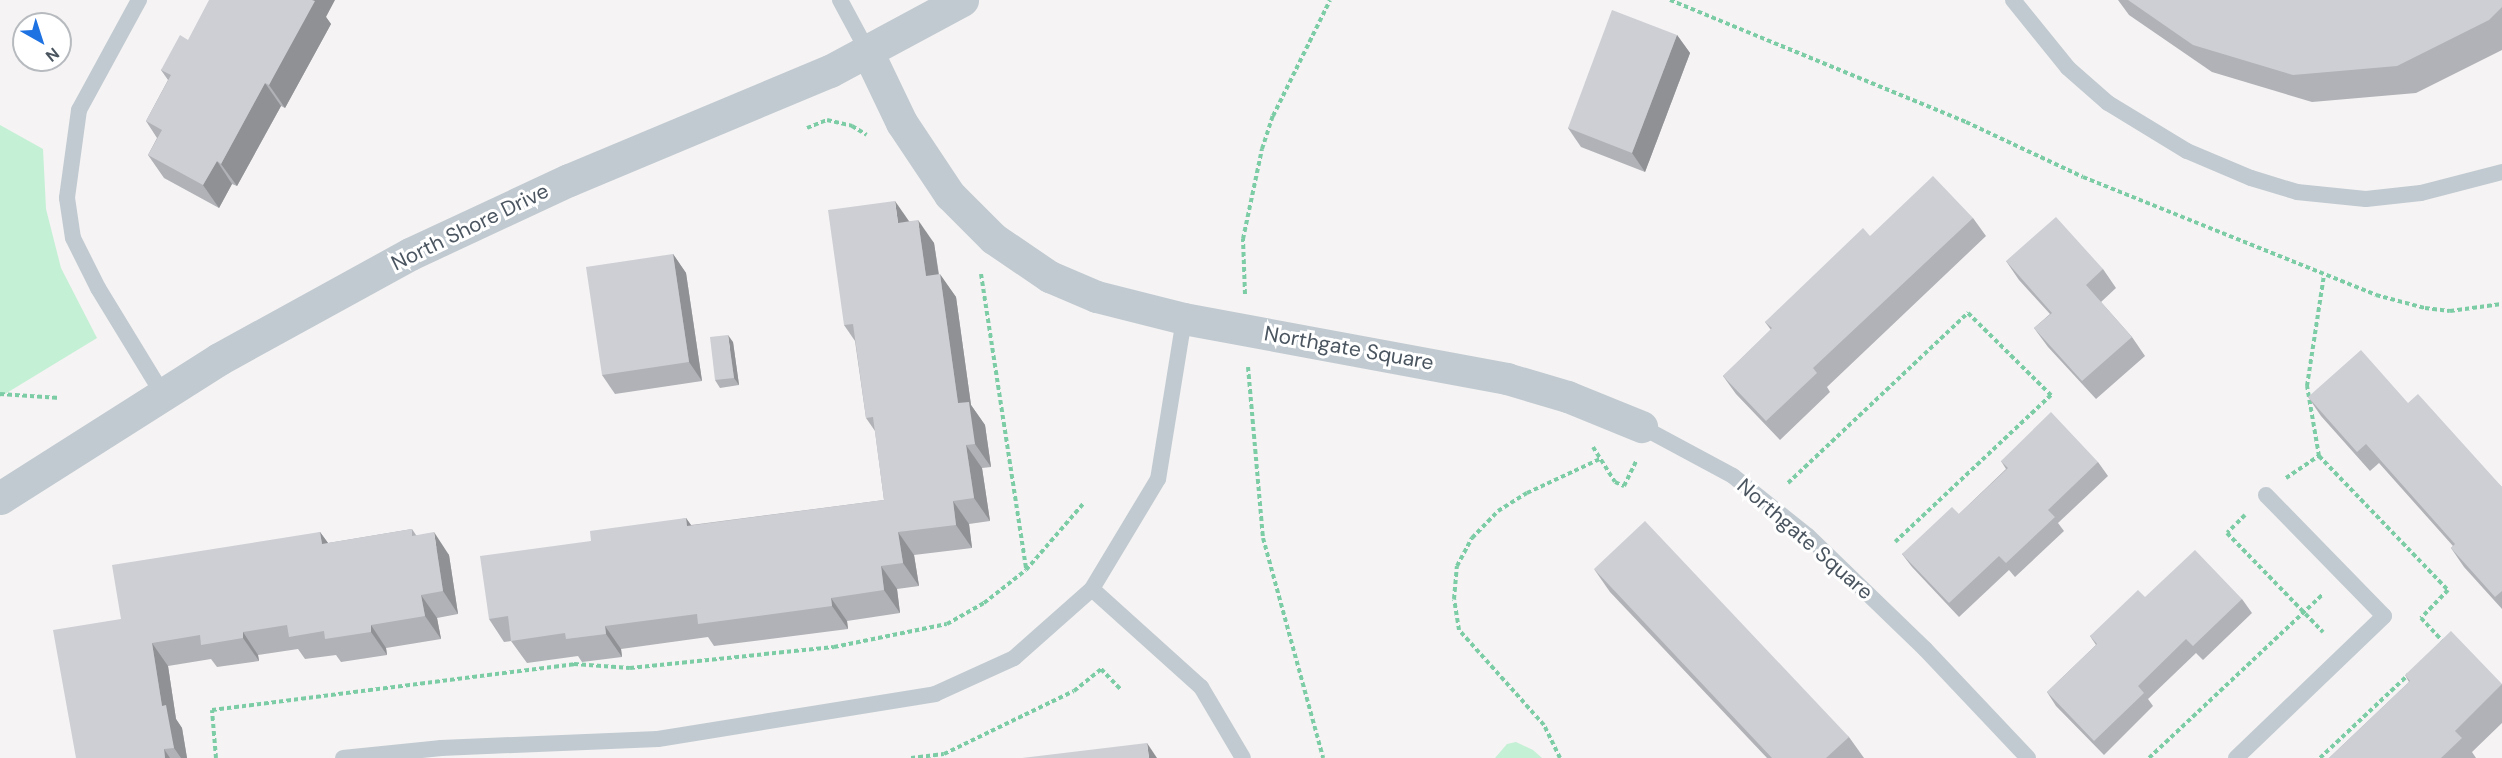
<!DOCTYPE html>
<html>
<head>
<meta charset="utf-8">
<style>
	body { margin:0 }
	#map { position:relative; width:2502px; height:758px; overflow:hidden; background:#f5f3f3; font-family:"DM Sans",sans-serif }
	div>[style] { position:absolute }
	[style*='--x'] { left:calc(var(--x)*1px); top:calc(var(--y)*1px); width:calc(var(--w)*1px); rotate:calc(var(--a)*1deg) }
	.green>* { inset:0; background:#c4f0d5 }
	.path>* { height:4px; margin-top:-2px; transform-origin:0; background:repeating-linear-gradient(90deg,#7ccda6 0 4.5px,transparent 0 7.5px) }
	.service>* { height:16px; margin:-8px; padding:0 8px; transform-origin:8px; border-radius:8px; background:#c1cad1 }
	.minor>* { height:32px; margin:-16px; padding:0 16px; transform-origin:16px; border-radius:16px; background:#c1cad1 }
	.tertiary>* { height:33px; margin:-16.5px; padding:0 16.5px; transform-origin:16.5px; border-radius:16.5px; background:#c1cad1 }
	.wall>* { inset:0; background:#b0b2b7 }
	.shaded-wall>* { inset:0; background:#909195 }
	.building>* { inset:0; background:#cdcfd5 }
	span { translate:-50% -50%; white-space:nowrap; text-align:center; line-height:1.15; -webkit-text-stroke:6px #fff; paint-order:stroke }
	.street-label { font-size:21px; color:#4a5560 }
	.north { position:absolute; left:12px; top:12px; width:60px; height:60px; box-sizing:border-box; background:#fff; border:2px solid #b7bbbf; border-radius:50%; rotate:141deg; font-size:16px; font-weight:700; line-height:24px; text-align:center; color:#4a5560 }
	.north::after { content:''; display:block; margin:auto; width:21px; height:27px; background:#1f72e2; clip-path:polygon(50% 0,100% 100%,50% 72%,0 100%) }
</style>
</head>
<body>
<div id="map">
	<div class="green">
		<div style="clip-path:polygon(0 125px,43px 149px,46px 209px,61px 268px,97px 338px,0 397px)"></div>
		<div style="clip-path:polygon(1516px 742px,1533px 750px,1542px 758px,1495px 758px,1507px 744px)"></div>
	</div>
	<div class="path">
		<div style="--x:1670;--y:0;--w:320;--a:22.4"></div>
		<div style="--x:1966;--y:122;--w:129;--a:25.2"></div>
		<div style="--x:2083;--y:177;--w:316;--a:21.9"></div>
		<div style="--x:2376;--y:295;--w:51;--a:14.9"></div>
		<div style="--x:2425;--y:308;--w:25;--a:7"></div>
		<div style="--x:2450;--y:311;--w:52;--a:-7.7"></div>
		<div style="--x:807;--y:128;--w:22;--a:-22"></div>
		<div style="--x:827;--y:120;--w:26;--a:13"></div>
		<div style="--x:852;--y:126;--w:17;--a:31"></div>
		<div style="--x:981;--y:274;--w:298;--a:81.3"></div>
		<div style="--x:1245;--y:294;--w:55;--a:-92.1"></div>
		<div style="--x:1243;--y:239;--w:92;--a:-78.1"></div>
		<div style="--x:1262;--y:149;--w:35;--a:-72"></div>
		<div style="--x:1273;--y:116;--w:129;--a:-63.8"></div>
		<div style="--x:1248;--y:367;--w:172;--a:85"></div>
		<div style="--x:1263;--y:538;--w:228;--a:74.7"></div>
		<div style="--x:0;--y:394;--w:60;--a:3.8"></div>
		<div style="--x:1593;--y:447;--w:41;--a:57.8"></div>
		<div style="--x:1615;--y:482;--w:10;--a:24"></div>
		<div style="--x:1624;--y:486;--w:28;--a:-64"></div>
		<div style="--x:2319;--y:456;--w:71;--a:-99.7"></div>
		<div style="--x:2307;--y:386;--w:112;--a:-81.3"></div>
		<div style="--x:2286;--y:478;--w:40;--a:-34"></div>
		<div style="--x:2319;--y:456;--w:186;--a:46.1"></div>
		<div style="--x:2448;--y:590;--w:39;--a:134"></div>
		<div style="--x:2421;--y:618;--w:33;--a:47"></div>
		<div style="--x:1788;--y:483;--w:248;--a:-43.4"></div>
		<div style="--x:1968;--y:313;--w:117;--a:44.7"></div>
		<div style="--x:2051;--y:395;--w:214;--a:136.7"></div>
		<div style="--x:2245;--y:515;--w:25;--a:135"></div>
		<div style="--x:2227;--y:533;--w:138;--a:45.9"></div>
		<div style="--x:216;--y:758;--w:48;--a:-94.8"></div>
		<div style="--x:212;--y:710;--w:365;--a:-7.2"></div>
		<div style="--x:574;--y:664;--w:56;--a:4.1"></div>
		<div style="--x:630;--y:668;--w:205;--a:-5.9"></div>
		<div style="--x:834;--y:647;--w:115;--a:-11.5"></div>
		<div style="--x:947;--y:624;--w:43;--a:-29.6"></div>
		<div style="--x:984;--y:603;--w:53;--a:-38.2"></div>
		<div style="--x:1026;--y:570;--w:87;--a:-49.2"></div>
		<div style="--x:911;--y:758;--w:33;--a:-7"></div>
		<div style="--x:944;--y:754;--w:144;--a:-25.9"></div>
		<div style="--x:1074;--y:691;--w:35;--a:-39"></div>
		<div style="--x:1101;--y:669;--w:29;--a:46"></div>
		<div style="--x:1560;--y:758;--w:37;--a:-116"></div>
		<div style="--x:1544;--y:725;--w:127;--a:-131.8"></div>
		<div style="--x:1459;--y:630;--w:31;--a:-99"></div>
		<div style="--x:1454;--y:599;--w:33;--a:-85"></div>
		<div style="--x:1457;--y:566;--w:32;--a:-62"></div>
		<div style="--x:1472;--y:538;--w:37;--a:-46"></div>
		<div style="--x:1498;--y:511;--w:34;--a:-32"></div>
		<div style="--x:1527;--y:493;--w:81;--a:-25"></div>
		<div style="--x:2149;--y:758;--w:239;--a:-43.3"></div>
		<div style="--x:2320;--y:758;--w:122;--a:-43.3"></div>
	</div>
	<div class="service">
		<div style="--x:139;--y:0;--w:125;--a:118.6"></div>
		<div style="--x:79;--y:110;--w:89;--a:97.8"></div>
		<div style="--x:67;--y:198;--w:40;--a:81.5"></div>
		<div style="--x:73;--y:238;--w:56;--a:63.4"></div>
		<div style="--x:98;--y:288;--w:123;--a:58.6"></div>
		<div style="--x:840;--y:0;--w:59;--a:61.7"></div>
		<div style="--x:2013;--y:0;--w:87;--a:51"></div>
		<div style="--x:2068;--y:68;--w:53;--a:41.2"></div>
		<div style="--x:2108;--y:103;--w:92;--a:31.3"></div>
		<div style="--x:2187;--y:151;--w:69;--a:22.9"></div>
		<div style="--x:2251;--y:178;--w:48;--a:16.9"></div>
		<div style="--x:2297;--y:192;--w:69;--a:5.8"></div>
		<div style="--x:2366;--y:199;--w:55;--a:-6.2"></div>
		<div style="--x:2421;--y:193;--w:84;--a:-14.5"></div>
		<div style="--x:1184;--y:319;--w:162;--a:99.2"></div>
		<div style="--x:1158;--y:479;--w:128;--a:121"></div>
		<div style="--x:1092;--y:589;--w:147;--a:42"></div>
		<div style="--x:1201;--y:687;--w:82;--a:59.4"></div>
		<div style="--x:1642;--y:427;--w:103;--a:28.3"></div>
		<div style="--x:1733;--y:476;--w:96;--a:38.7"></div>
		<div style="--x:1808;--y:536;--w:163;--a:44"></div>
		<div style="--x:1925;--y:649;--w:150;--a:46.6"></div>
		<div style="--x:343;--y:758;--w:99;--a:-5.8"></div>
		<div style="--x:441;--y:748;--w:217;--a:-2.4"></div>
		<div style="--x:658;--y:739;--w:281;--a:-9.2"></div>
		<div style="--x:935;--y:694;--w:87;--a:-24.5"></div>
		<div style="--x:1014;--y:658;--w:104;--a:-41.5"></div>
		<div style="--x:2236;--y:758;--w:205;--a:-43.8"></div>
		<div style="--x:2384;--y:616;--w:169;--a:-134.3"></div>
	</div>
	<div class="minor">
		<div style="--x:868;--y:52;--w:79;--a:64.4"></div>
		<div style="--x:902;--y:123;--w:87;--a:56.3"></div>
		<div style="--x:950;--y:195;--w:62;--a:45"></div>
		<div style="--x:994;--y:239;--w:68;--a:34.2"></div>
		<div style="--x:1050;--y:277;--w:51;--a:23.1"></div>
		<div style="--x:1097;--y:297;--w:90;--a:14.2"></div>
		<div style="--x:1184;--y:319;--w:329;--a:10.5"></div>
		<div style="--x:1507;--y:379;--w:64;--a:16.4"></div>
		<div style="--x:1568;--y:397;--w:80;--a:22.1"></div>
	</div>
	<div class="tertiary">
		<div style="--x:0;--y:498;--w:259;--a:-32.4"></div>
		<div style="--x:219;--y:359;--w:218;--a:-28.8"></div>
		<div style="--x:410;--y:254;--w:175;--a:-25"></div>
		<div style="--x:569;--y:180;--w:283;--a:-22.7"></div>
		<div style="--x:830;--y:71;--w:150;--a:-28.3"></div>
	</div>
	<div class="wall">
		<div style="clip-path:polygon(2118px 0,2502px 0,2502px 50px,2416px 93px,2312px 102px,2212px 72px,2129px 15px)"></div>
		<div style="clip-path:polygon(326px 17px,331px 24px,285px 108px,281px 106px,237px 186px,232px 184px,219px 208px,164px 178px,148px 155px,157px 138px,146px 121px,168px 80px,161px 70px,188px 40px)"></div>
		<div style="clip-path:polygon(1677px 35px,1690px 53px,1645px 172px,1581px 147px,1568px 128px)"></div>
		<div style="clip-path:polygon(1973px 218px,1986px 236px,1827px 387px,1830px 392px,1780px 440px,1736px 394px,1723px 376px,1771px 330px,1765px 322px,1870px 236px)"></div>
		<div style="clip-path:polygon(910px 221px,934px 243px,939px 274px,956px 297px,971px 405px,985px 425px,991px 467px,982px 468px,990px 521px,969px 524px,972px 548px,914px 555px,919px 586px,897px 589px,900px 613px,847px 621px,848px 629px,714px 646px,708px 637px,621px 649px,622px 657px,582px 662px,578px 656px,527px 663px,511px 641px,504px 642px,489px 619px,591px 541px,686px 518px,691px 525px,884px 500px,875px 431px,866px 418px,855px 341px,844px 325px)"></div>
		<div style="clip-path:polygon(673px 254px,686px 273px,702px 381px,615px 394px,602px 375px)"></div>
		<div style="clip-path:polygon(2006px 261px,2103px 269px,2116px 288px,2101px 302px,2132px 337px,2145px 356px,2096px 399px,2048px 347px,2034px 328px,2050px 314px,2019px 280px)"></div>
		<div style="clip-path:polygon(733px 342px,739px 385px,720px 388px,715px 380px)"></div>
		<div style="clip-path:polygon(2308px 397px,2408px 403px,2502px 487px,2502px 609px,2464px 567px,2451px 548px,2453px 546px,2379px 463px,2370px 471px,2321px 416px)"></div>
		<div style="clip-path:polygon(2001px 461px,2098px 462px,2108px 476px,2058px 523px,2064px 531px,2015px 577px,2009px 570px,1959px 617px,1912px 567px,1902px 554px,1959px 514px,2006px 469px)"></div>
		<div style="clip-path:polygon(412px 529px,416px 535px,449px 555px,458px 614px,437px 618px,441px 639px,386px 648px,387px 655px,341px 662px,336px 655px,305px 659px,298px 649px,258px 655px,259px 661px,217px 667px,211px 659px,168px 666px,176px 719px,182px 728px,187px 758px,76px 758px,121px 619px,320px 532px,328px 543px)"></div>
		<div style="clip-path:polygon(1594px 569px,1849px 737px,1864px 758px,1767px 758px,1610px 592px)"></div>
		<div style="clip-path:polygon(2145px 597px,2242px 599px,2252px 613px,2203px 660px,2196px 653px,2148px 699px,2153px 706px,2104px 755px,2056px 706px,2047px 692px,2096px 645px,2090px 636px)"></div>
		<div style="clip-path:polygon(2405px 675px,2502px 684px,2502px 723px,2472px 752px,2476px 758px,2329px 758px,2409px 682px)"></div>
	</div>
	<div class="shaded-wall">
		<div style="clip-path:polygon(310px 0,335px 0,326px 17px,331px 24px,285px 108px,269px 85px)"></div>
		<div style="clip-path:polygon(1677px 35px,1690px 53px,1645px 172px,1632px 153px)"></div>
		<div style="clip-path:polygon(265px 83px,281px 106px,237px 186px,221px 164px)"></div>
		<div style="clip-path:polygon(217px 161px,232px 184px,219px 208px,203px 185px)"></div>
		<div style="clip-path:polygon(895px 201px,911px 224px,898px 223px)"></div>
		<div style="clip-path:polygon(918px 220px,934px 243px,942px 298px,926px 276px)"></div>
		<div style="clip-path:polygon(673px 254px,686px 273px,702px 381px,689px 362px)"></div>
		<div style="clip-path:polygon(940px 274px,956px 297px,971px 405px,985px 425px,991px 467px,975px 444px,958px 403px)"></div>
		<div style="clip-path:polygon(728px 335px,733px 342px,739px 385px,734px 378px)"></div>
		<div style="clip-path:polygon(966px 445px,982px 468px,990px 521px,974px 498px)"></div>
		<div style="clip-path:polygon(953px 501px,969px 524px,972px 548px,956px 525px)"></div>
		<div style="clip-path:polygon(686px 518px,702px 541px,687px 526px)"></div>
		<div style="clip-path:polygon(320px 532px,336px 554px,322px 544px)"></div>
		<div style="clip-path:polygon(434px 532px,449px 555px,458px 614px,443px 591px)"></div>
		<div style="clip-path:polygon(898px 532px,914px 555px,919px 586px,903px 563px)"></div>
		<div style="clip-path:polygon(881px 566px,897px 589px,900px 613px,884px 590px)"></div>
		<div style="clip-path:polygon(421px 595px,437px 618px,441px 639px,425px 616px)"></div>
		<div style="clip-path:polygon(831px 598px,847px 621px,848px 629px,832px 606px)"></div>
		<div style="clip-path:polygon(371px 625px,386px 648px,387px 655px,371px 632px)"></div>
		<div style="clip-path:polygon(605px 626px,621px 649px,622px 657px,606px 634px)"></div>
		<div style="clip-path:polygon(243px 632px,258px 655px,259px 661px,243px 638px)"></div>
		<div style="clip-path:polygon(152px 643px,168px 666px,176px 719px,182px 728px,187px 758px,181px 758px,174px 748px,162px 706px)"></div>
		<div style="clip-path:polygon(1147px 743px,1157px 758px,1149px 758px)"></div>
		<div style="clip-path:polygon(164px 749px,170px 758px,165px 758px)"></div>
	</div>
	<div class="building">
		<div style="clip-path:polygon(209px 0,312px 0,315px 1px,269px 85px,265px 83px,221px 164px,217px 161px,203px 185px,148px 155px,162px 130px,146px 121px,171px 75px,161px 70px,180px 35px,188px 40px)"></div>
		<div style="clip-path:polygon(2128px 0,2502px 0,2502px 7px,2489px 20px,2397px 66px,2293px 75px,2193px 45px)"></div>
		<div style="clip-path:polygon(1612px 10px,1677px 35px,1632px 153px,1568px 128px)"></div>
		<div style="clip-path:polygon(1933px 176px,1973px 218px,1813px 368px,1817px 373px,1766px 421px,1723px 376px,1772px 328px,1765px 322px,1863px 228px,1870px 236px)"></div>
		<div style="clip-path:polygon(895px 201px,898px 223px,918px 220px,926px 276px,940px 274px,958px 403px,969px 402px,975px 444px,966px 445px,974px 498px,953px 501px,956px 525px,898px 532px,903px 563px,881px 566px,884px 590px,831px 598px,832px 606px,698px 624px,697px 614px,605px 626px,606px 634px,566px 639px,565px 633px,511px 641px,508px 616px,489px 619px,480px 556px,591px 541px,590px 531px,686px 518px,687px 526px,884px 500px,873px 417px,866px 418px,853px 324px,844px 325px,828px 210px)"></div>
		<div style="clip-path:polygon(2056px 217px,2103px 269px,2086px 285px,2132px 337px,2082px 381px,2034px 328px,2052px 313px,2006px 261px)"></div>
		<div style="clip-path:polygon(673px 254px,689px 362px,602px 375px,586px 267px)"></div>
		<div style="clip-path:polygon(728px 335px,734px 378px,715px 380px,710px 337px)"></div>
		<div style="clip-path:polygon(2361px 350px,2408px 403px,2418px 394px,2502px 487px,2502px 591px,2495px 597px,2451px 548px,2455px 544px,2366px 444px,2357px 452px,2308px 397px)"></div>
		<div style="clip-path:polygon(2051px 412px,2098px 462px,2048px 510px,2055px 517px,2006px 563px,1999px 556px,1949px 603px,1902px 554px,1952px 507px,1959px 514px,2008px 468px,2001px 461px)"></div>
		<div style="clip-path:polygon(1645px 521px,1849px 737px,1826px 758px,1772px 758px,1594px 569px)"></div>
		<div style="clip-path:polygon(412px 529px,412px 536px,434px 532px,443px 591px,421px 595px,425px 616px,371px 625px,371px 632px,325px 639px,324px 631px,289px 637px,287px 625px,243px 632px,243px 638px,201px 645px,200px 635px,152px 643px,162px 706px,166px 705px,174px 748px,164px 749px,165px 758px,76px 758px,53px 630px,121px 619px,112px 565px,320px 532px,322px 544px)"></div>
		<div style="clip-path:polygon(2195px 550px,2242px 599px,2193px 646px,2186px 639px,2138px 686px,2144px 693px,2094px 741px,2047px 692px,2097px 644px,2090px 636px,2138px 590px,2145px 597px)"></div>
		<div style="clip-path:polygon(2451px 631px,2502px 684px,2455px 731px,2462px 738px,2441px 758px,2329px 758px,2410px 681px,2405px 675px)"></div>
		<div style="clip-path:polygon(1147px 743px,1149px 758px,1022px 758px)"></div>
	</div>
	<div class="street-label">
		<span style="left:470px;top:227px;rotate:-26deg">North Shore Drive</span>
		<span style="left:1349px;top:348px;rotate:10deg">Northgate Square</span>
		<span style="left:1805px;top:539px;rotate:41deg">Northgate Square</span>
	</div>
	<div class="north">N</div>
</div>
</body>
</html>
